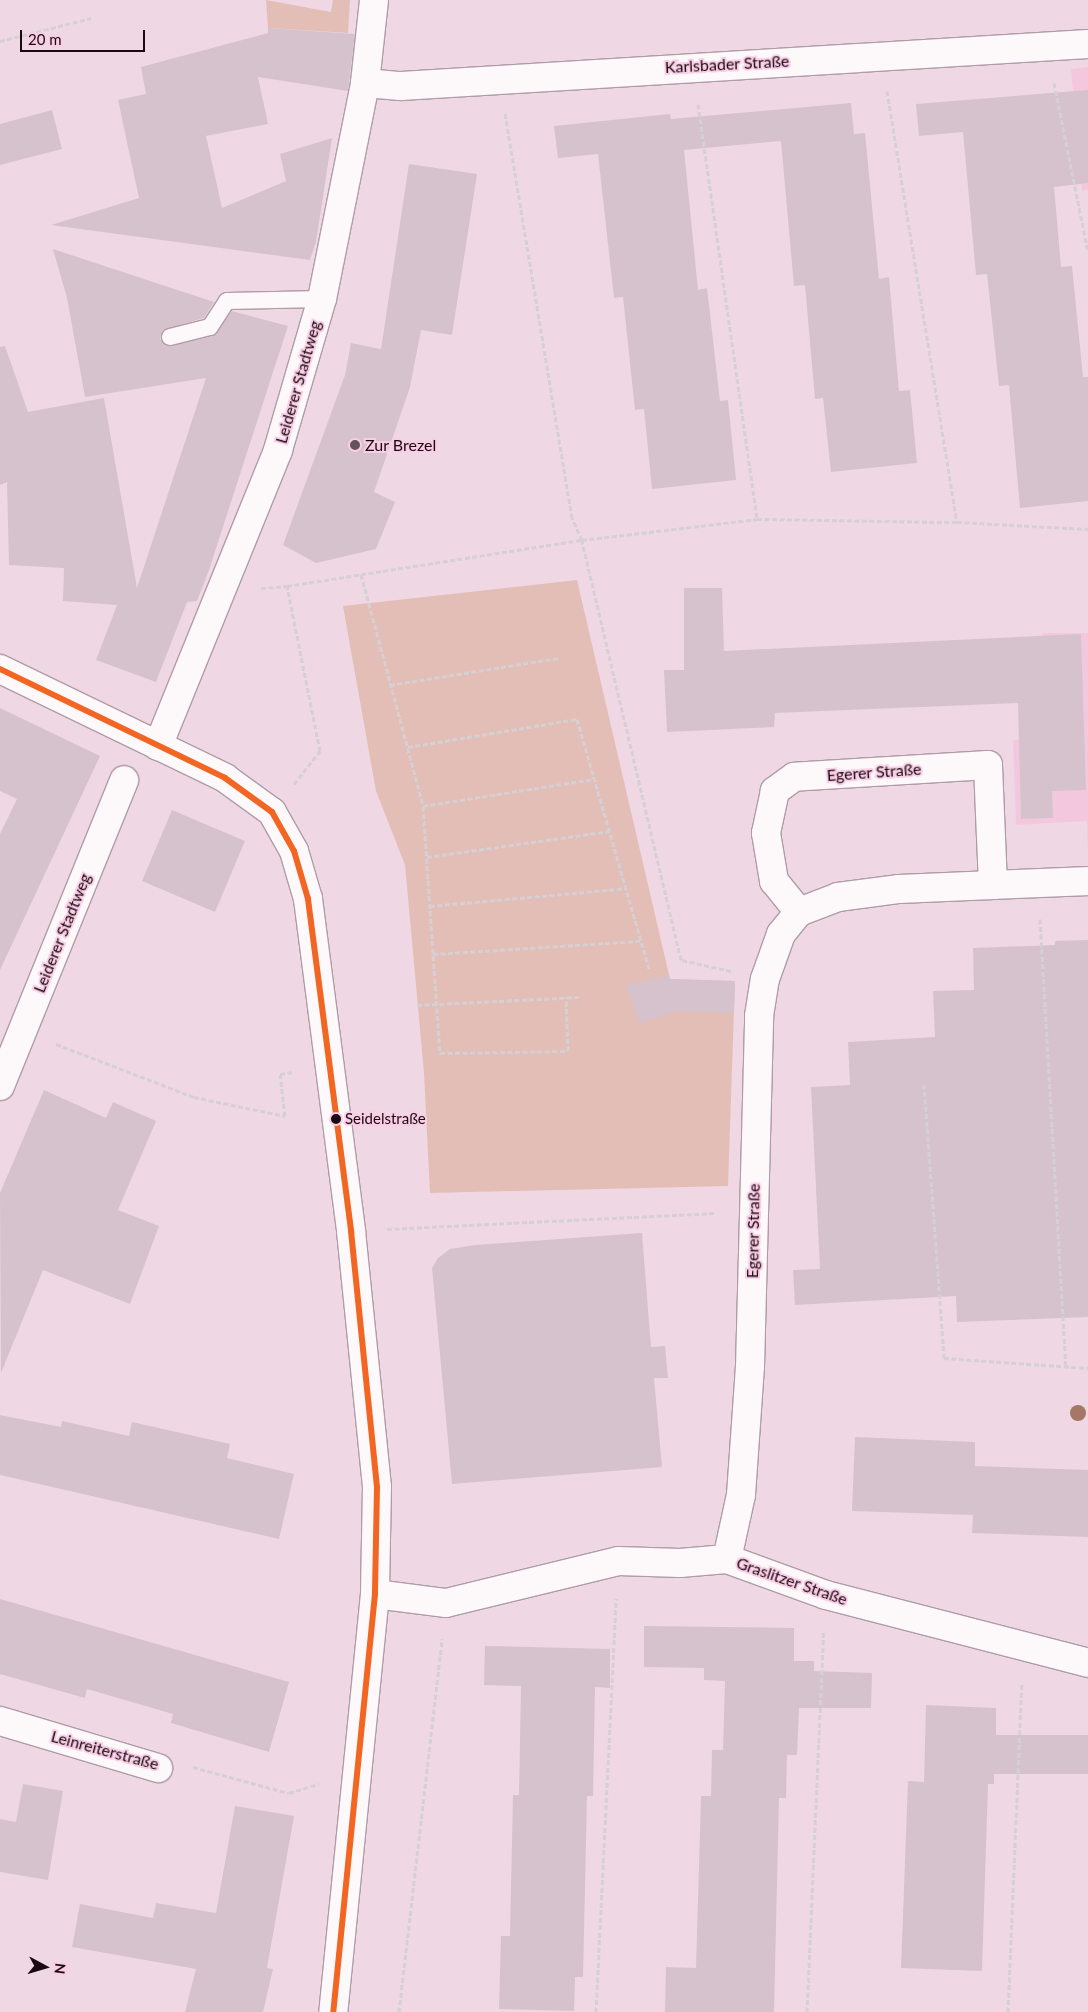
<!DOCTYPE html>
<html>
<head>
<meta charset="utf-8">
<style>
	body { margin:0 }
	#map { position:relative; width:1088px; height:2012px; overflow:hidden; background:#efd8e4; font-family:Lato,sans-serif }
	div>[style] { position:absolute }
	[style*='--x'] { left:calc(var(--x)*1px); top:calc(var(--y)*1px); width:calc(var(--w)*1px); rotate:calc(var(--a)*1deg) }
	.built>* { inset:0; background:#f3c8df }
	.green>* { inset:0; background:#e3beb7 }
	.building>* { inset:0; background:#d6c2cc }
	.path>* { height:3px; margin-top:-1.5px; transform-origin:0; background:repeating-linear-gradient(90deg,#d6cfd3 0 5px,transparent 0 7.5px) }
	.roads { filter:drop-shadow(1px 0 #af9ca6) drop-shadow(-1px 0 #af9ca6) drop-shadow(0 1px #af9ca6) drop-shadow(0 -1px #af9ca6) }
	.service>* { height:16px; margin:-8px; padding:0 8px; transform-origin:8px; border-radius:8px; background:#fdf9fb }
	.minor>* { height:28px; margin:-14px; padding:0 14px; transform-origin:14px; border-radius:14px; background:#fdf9fb }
	.bus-1>* { height:6px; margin:-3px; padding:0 3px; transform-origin:3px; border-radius:3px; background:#f26522 }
	.trees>* { width:16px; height:16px; margin:-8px; border-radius:50%; background:#a57767 }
	.dots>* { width:14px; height:14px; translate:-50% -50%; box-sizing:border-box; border:2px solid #f9cee4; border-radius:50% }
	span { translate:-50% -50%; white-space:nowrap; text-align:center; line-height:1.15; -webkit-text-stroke:4px #f9cee4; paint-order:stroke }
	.bus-label { font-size:15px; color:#1a0913 }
	.left { translate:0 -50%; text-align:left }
	.street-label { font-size:16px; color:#1a0913 }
	.poi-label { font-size:16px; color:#1a0913 }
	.north { position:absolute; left:20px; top:1942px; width:50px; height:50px; -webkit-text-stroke:4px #f9cee4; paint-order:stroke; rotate:96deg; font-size:14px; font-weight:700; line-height:20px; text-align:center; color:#1a0913 }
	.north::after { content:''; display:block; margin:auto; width:18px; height:22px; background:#1a0913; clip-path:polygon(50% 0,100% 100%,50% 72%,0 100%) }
	.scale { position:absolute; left:20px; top:30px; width:125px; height:22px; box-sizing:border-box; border:2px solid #1a0913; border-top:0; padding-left:6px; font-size:15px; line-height:18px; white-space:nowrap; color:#1a0913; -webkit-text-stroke:4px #f9cee4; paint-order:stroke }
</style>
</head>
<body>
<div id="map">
	<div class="built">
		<div style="clip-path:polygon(1088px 67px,1088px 190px,1082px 191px,1071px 69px)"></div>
		<div style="clip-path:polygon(1043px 633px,1088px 633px,1088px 853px,1087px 821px,1016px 825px,1013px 740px,1045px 737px)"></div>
	</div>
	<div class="green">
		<div style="clip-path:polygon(266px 0,331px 12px,333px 0,350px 0,348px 33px,268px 28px)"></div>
		<div style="clip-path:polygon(577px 580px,670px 979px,735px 981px,728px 1186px,430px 1193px,424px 1073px,405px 865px,376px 791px,343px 606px)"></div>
	</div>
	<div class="building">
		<div style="clip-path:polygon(268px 28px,355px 34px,348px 91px,258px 77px,268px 124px,206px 136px,222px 208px,286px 181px,280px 154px,332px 138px,316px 242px,310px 260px,51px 225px,139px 198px,118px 100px,146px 94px,141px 67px,268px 33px)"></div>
		<div style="clip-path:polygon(1088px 90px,1088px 183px,1054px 187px,1061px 267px,1072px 266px,1083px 377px,1088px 377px,1088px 501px,1020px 508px,1009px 385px,999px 386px,987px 274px,976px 275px,963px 132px,919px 136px,916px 104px)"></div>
		<div style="clip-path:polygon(851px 103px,854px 134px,865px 133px,879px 279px,889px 277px,899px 391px,910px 390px,917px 463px,831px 472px,823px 398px,815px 399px,805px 285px,794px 286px,781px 141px,684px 150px,698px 290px,707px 288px,720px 401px,728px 400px,736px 480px,652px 489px,644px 409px,635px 410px,623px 297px,614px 298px,598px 154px,558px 158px,554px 126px,670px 114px,671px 119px)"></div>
		<div style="clip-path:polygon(52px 110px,62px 149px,0 165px,0 124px)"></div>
		<div style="clip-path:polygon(409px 164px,477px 174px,452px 335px,421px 330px,410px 387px,374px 492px,395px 502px,376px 549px,316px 563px,283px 545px,345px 375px,351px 343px,381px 349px)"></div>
		<div style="clip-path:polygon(53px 249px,214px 302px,204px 318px,163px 330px,160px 339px,167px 346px,213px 336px,232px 311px,288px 326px,209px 570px,197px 601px,187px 602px,156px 682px,96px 660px,117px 605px,63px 601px,64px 568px,9px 565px,7px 482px,0 485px,0 347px,5px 346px,28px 412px,104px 398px,137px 588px,206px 378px,85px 397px,67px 298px)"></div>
		<div style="clip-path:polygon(684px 588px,722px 588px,724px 651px,1081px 634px,1086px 790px,1052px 791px,1053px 818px,1021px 819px,1018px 703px,775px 713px,774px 727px,667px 732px,664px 670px,684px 670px)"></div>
		<div style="clip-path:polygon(0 708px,100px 756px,0 970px,0 834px,17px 799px,0 791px)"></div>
		<div style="clip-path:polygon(172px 810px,245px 841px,215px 912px,142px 881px)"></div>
		<div style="clip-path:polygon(1088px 940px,1088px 1317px,957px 1322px,956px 1296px,795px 1305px,793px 1270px,820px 1269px,811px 1087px,850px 1085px,848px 1042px,935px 1037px,933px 991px,974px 990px,973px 948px,1055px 945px,1055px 941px)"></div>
		<div style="clip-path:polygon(669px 975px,670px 979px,735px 981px,734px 1013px,678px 1011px,640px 1023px,626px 986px)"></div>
		<div style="clip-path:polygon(44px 1090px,106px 1118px,113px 1102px,156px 1121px,118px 1210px,159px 1226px,130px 1304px,43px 1270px,1px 1373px,0 1193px)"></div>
		<div style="clip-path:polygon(642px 1233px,651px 1347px,665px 1346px,668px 1378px,654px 1378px,662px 1467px,452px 1484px,432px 1268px,438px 1258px,450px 1249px,475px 1245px)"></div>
		<div style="clip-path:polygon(0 1415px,61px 1427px,62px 1421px,129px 1436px,132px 1422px,230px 1444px,227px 1458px,294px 1474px,279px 1539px,0 1475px)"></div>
		<div style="clip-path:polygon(855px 1437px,975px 1442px,975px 1466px,1088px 1470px,1088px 1537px,972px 1533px,973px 1515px,852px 1511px)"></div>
		<div style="clip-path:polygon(0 1599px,289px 1682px,269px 1752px,171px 1723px,173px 1714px,87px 1689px,85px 1698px,0 1674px)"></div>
		<div style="clip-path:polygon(644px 1626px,794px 1628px,794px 1661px,814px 1661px,814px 1671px,872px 1673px,871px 1708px,799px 1708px,797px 1755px,787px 1755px,786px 1798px,779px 1798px,774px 2012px,665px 2012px,666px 1967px,696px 1968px,701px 1796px,711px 1796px,712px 1750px,723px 1750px,725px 1681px,704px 1680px,704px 1668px,644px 1667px)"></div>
		<div style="clip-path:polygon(485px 1646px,610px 1649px,610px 1688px,595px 1687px,593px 1796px,587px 1796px,583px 1977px,575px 1977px,574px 2011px,499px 2009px,501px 1936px,510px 1936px,513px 1795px,519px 1795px,521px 1686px,484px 1685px)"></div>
		<div style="clip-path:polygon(926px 1705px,996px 1708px,996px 1735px,1088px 1735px,1088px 1774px,994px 1774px,994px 1784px,988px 1784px,982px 1971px,901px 1968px,908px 1781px,924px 1782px)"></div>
		<div style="clip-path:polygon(23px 1784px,63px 1791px,48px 1880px,0 1872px,0 1819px,16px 1822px)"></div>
		<div style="clip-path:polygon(235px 1806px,294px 1816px,267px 1968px,273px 1969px,263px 2012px,185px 2012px,196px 1969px,72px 1947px,80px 1904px,153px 1918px,156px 1903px,216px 1913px)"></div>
	</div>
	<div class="path">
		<div style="--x:0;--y:41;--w:94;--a:-14.2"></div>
		<div style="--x:1054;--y:83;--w:171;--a:78.6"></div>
		<div style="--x:887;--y:91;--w:437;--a:80.8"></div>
		<div style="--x:698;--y:104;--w:419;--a:81.9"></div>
		<div style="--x:361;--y:574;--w:240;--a:75"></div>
		<div style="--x:423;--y:806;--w:248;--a:86.1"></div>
		<div style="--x:440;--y:1053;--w:128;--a:-0.9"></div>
		<div style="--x:568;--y:1051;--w:54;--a:-92.1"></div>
		<div style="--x:261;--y:588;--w:26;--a:-4"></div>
		<div style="--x:390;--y:685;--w:171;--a:-9.1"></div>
		<div style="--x:408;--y:747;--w:171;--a:-9.4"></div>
		<div style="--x:577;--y:719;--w:260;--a:73.9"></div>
		<div style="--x:294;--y:784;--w:42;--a:-51.8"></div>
		<div style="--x:320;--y:751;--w:168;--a:-101.3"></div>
		<div style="--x:287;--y:586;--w:299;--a:-8.9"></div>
		<div style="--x:582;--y:540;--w:24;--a:-114"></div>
		<div style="--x:572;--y:518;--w:410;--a:-99.4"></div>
		<div style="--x:423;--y:806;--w:173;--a:-9"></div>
		<div style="--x:427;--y:857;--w:185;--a:-8.1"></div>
		<div style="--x:430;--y:906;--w:197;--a:-5.2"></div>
		<div style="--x:1040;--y:919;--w:449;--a:86.7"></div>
		<div style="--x:433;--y:954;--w:209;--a:-3.6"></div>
		<div style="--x:731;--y:971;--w:51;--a:-167.6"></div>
		<div style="--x:681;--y:960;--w:432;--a:-103.3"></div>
		<div style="--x:582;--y:540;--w:176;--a:-6.8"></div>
		<div style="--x:757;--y:519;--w:200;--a:0.9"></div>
		<div style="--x:957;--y:522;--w:131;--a:3.1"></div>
		<div style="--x:417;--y:1005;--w:163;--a:-2.8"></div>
		<div style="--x:56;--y:1044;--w:148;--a:21"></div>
		<div style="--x:194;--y:1097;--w:93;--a:11.8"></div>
		<div style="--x:285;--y:1116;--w:42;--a:-96.8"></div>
		<div style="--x:280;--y:1074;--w:13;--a:-9"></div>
		<div style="--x:924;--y:1084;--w:275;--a:85.8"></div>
		<div style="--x:944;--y:1358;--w:144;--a:4"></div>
		<div style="--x:387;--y:1229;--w:330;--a:-2.8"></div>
		<div style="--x:193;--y:1767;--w:99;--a:15.2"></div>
		<div style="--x:289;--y:1793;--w:31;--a:-17"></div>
		<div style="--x:399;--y:2012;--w:376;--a:-83.4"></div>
		<div style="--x:596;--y:2012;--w:414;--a:-87.2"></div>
		<div style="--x:807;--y:2012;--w:382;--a:-87.5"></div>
		<div style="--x:1008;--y:2012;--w:329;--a:-87.6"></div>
	</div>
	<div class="roads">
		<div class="service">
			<div style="--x:170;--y:337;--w:41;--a:-14"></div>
			<div style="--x:210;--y:327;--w:31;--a:-57"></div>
			<div style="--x:227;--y:301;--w:95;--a:-1.2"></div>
		</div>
		<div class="minor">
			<div style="--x:365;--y:83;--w:36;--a:5"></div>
			<div style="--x:401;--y:86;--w:688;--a:-3.5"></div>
			<div style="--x:0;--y:669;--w:250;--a:25.8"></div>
			<div style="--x:225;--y:778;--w:58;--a:35.9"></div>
			<div style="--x:272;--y:812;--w:45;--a:60.6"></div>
			<div style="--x:294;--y:851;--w:50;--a:73.7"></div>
			<div style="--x:308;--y:899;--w:335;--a:82.6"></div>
			<div style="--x:351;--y:1231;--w:257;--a:84.2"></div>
			<div style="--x:377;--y:1487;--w:107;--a:91.1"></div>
			<div style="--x:375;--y:1594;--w:420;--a:95.7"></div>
			<div style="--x:158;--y:746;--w:319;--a:-67.9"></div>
			<div style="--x:278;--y:450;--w:157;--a:-73.8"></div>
			<div style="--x:322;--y:299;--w:220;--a:-78.7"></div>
			<div style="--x:365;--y:83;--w:83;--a:-83.8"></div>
			<div style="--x:993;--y:885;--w:95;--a:-2.4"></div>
			<div style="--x:0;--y:1086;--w:330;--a:-67.9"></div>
			<div style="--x:727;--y:1559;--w:66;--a:-77.7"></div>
			<div style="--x:741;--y:1495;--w:128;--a:-86"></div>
			<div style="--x:750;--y:1367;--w:351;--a:-88.5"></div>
			<div style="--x:759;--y:1016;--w:37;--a:-81"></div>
			<div style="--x:765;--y:979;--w:48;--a:-70.4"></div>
			<div style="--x:781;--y:934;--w:28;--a:-51"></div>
			<div style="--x:799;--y:912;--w:42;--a:-21"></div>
			<div style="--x:838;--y:897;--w:62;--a:-7.5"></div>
			<div style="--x:899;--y:889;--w:94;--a:-2.4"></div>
			<div style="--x:993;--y:885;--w:120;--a:-92.4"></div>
			<div style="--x:988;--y:765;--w:194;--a:176.5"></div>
			<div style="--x:794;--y:777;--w:24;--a:144"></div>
			<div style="--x:775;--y:791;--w:43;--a:102.1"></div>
			<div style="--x:766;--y:833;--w:49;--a:80.5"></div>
			<div style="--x:774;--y:881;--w:40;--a:51"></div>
			<div style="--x:375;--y:1594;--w:72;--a:7.2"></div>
			<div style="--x:446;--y:1603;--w:177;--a:-13.7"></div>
			<div style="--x:618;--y:1561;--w:62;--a:1.8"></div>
			<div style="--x:680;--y:1563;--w:47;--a:-4.9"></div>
			<div style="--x:727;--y:1559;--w:105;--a:20"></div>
			<div style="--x:826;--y:1595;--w:271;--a:14.5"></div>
			<div style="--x:0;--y:1721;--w:165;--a:16.6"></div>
		</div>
	</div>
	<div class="bus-1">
		<div style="--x:0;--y:669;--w:250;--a:25.8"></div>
		<div style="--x:225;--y:778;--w:58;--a:35.9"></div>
		<div style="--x:272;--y:812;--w:45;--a:60.6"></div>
		<div style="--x:294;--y:851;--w:50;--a:73.7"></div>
		<div style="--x:308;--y:899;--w:335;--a:82.6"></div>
		<div style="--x:351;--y:1231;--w:257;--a:84.2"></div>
		<div style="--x:377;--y:1487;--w:107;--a:91.1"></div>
		<div style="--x:375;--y:1594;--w:420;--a:95.7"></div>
	</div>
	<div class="trees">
		<div style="left:1078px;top:1413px"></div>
	</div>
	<div class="dots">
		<div style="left:355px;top:445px;background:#65515c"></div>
		<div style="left:336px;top:1119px;background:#1a0913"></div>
	</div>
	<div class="bus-label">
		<span class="left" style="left:345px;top:1119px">Seidelstraße</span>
	</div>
	<div class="street-label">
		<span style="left:727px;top:64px;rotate:-3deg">Karlsbader Straße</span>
		<span style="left:298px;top:382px;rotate:-74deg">Leiderer Stadtweg</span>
		<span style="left:874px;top:772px;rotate:-4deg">Egerer Straße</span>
		<span style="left:62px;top:933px;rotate:-68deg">Leiderer Stadtweg</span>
		<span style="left:753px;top:1231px;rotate:-89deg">Egerer Straße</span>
		<span style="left:792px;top:1581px;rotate:19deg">Graslitzer Straße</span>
		<span style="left:105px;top:1750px;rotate:15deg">Leinreiterstraße</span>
	</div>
	<div class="poi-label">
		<span class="left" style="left:365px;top:445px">Zur Brezel</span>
	</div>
	<div class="north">N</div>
	<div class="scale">20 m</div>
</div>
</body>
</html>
